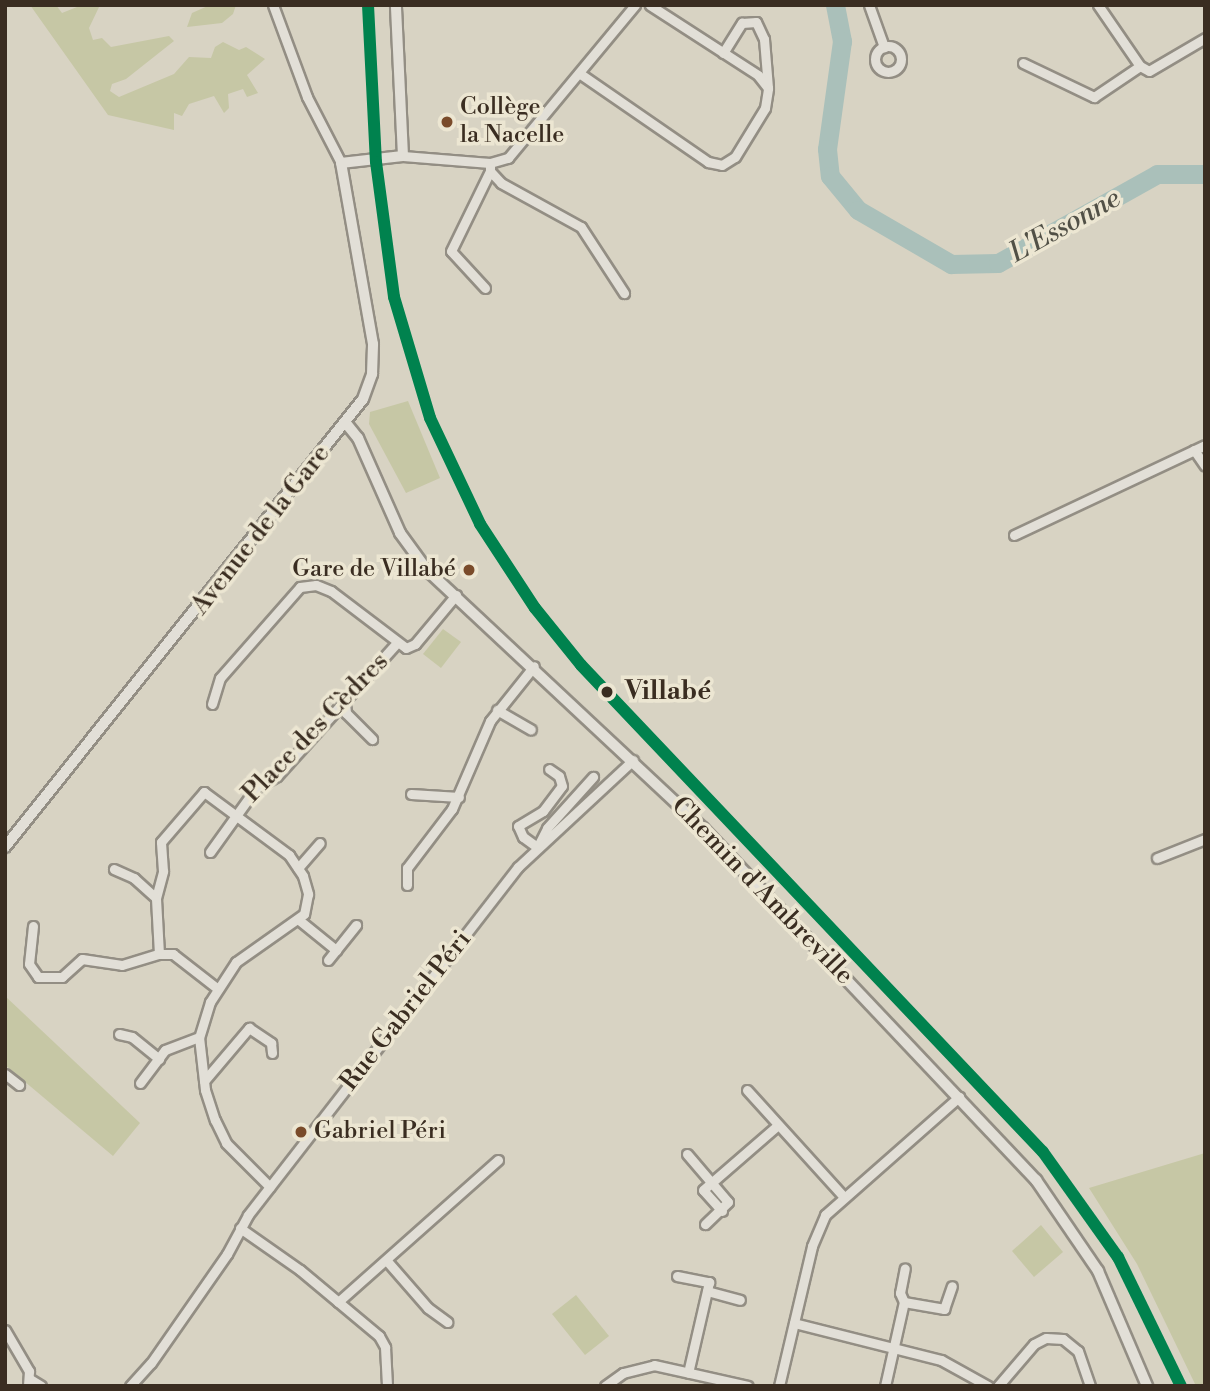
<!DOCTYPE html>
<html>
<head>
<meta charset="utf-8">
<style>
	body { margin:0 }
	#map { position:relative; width:1210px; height:1391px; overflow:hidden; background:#d8d3c3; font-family:"Libre Bodoni",serif }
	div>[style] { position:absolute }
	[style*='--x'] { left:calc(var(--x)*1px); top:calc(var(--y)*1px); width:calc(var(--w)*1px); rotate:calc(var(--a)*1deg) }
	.green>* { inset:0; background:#c6c7a5 }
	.river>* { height:19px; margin:-9.5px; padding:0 9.5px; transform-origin:9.5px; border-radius:9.5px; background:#aac0ba }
	.roads { filter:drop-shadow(2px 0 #938e84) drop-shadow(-2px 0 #938e84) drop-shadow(0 2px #938e84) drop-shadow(0 -2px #938e84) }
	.minor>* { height:9px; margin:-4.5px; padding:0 4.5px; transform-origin:4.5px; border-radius:4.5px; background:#e2dfd7 }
	.minor>.ring { margin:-4.5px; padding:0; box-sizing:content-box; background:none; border:9px solid #e2dfd7; border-radius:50% }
	.tertiary>* { height:10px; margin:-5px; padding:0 5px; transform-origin:5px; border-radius:5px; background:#e2dfd7 }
	.rail-1>* { height:12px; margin:-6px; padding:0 6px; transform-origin:6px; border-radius:6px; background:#00824e }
	.dots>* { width:19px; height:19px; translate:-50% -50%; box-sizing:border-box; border:4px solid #ece6d2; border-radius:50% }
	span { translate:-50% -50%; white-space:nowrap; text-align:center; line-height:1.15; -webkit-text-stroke:7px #ece6d2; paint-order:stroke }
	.bus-label { font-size:24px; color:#3a2d21 }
	.left { translate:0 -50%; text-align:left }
	.right { translate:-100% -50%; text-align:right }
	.street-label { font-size:26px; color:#3a2d21 }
	.stop-label { font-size:26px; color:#3a2d21; font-weight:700 }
	.water-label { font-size:28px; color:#515046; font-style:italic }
	.frame { position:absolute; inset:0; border:7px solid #3a2d21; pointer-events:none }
</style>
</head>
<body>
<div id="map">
	<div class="green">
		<div style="clip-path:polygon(30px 5px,56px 5px,62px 13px,82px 5px,100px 5px,89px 28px,93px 40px,102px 38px,111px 47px,169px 36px,174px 41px,126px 79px,112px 84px,110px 91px,119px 97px,174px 74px,189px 57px,211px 58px,215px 47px,223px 42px,239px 50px,246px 47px,265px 59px,247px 75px,258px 93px,247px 97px,243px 89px,228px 94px,229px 108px,224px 113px,214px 96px,189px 104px,182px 116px,174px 113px,174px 130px,108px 115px)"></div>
		<div style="clip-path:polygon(210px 5px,236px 5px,233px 14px,222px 23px,187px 27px,192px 13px)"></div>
		<div style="clip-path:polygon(408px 401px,440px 478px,406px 493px,369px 424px,370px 412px)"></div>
		<div style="clip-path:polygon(443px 629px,461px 642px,441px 668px,423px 654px)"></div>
		<div style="clip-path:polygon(5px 996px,140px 1123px,113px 1156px,5px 1065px)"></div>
		<div style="clip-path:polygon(1205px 1153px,1205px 1386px,1196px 1386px,1137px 1264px,1089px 1188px)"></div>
		<div style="clip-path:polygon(1041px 1225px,1063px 1252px,1034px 1277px,1012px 1251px)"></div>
		<div style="clip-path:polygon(576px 1295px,609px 1336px,585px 1355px,552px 1314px)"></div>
	</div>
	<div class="river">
		<div style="--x:835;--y:5;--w:37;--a:79"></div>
		<div style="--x:842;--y:41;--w:109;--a:97.9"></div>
		<div style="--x:827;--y:149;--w:27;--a:84"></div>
		<div style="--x:830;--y:176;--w:44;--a:50.5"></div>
		<div style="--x:858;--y:210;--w:108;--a:30.1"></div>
		<div style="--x:951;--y:264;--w:47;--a:-1.2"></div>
		<div style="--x:998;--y:263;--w:182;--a:-29.2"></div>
		<div style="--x:1157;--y:174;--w:48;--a:0"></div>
	</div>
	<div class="roads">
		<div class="minor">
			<div style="--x:273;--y:5;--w:98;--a:69.7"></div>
			<div style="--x:307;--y:97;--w:74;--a:62.7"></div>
			<div style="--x:869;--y:5;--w:45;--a:70.3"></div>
			<div style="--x:1098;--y:5;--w:74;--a:55.5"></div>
			<div style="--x:1140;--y:66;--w:10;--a:29"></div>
			<div style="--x:1149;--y:71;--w:65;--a:-30.5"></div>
			<div class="ring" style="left:875px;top:46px;width:17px;height:17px"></div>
			<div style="--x:723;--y:53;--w:36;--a:-58"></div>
			<div style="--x:742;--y:23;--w:14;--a:-4"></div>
			<div style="--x:756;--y:22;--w:19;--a:65"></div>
			<div style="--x:764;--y:39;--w:49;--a:85.3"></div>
			<div style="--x:1023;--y:63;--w:79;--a:25.6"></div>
			<div style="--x:1094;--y:97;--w:55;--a:-34"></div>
			<div style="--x:579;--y:73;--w:157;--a:34.6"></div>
			<div style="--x:708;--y:162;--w:14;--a:12"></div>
			<div style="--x:722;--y:165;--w:15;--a:-32"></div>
			<div style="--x:735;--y:157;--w:57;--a:-58.5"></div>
			<div style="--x:765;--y:108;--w:20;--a:-81"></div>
			<div style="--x:768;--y:88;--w:16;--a:-128"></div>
			<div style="--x:758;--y:75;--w:129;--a:-147.1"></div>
			<div style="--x:403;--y:156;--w:87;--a:4.6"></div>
			<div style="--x:490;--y:163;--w:19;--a:-16"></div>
			<div style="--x:508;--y:158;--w:199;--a:-50.3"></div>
			<div style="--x:490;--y:163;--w:8;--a:90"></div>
			<div style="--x:490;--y:171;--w:16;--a:47"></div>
			<div style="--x:501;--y:183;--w:91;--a:28.8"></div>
			<div style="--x:581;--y:227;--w:79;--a:56.9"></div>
			<div style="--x:485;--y:288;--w:50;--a:-132.6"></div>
			<div style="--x:451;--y:251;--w:89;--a:-64"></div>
			<div style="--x:1194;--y:450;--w:19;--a:55"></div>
			<div style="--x:1014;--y:535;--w:211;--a:-25.2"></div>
			<div style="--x:345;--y:702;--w:11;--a:85"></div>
			<div style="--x:346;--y:713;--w:37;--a:45"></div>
			<div style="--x:212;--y:704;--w:27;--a:-73"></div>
			<div style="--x:220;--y:678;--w:121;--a:-48.7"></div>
			<div style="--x:300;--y:587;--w:16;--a:-7"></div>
			<div style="--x:316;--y:585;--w:16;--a:22"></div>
			<div style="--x:331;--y:591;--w:94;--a:37.2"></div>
			<div style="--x:406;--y:648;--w:10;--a:-24"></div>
			<div style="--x:415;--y:644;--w:64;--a:-50.1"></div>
			<div style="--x:497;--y:710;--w:39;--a:30"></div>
			<div style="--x:411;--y:794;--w:48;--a:3.6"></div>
			<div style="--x:538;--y:846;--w:20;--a:-63"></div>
			<div style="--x:547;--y:828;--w:69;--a:-48"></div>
			<div style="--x:537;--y:847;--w:17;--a:-144"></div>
			<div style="--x:523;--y:837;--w:12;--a:-114"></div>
			<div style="--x:518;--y:826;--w:29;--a:-31"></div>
			<div style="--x:543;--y:811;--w:31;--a:-53"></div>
			<div style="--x:562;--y:786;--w:10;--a:-107"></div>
			<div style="--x:559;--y:776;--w:12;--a:-145"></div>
			<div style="--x:210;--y:852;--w:79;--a:-54.3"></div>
			<div style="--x:256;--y:788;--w:24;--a:-30"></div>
			<div style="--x:277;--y:776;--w:178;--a:-48"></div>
			<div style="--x:1157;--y:858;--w:52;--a:-21.6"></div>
			<div style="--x:298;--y:868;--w:33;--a:-49"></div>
			<div style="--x:407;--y:885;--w:17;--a:-90"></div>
			<div style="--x:407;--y:868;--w:74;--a:-52.7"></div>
			<div style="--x:452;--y:809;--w:96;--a:-66.6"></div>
			<div style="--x:490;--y:721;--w:70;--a:-51.3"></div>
			<div style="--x:156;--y:898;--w:28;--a:-75"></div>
			<div style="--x:163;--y:871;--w:29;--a:-94"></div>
			<div style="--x:161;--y:842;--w:66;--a:-49.3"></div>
			<div style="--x:204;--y:792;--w:106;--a:36.5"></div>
			<div style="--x:289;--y:855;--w:25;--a:56"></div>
			<div style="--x:303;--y:876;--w:19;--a:74"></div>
			<div style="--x:308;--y:894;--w:20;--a:101"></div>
			<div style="--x:304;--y:914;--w:83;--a:144.8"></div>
			<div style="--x:236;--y:962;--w:48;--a:123"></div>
			<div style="--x:210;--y:1002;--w:37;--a:107"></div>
			<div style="--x:199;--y:1037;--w:53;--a:83.5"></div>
			<div style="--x:205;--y:1090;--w:32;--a:72"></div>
			<div style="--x:215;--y:1120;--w:25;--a:64"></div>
			<div style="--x:226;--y:1143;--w:62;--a:45"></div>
			<div style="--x:299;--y:920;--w:48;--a:39"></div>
			<div style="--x:33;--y:926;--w:38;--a:96"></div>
			<div style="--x:29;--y:964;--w:16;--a:55"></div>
			<div style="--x:38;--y:977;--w:24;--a:0"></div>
			<div style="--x:62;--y:977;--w:27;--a:-42"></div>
			<div style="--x:82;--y:959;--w:40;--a:8.5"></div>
			<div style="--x:122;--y:965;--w:39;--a:-17"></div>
			<div style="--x:159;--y:954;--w:56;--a:-93.1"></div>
			<div style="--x:156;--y:898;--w:30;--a:-138"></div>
			<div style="--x:134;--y:878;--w:22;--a:-156"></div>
			<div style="--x:159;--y:954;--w:14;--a:0"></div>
			<div style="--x:173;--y:954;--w:57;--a:37.9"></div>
			<div style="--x:328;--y:960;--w:45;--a:-51.3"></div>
			<div style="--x:119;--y:1034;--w:13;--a:13"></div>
			<div style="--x:132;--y:1037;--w:35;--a:39"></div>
			<div style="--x:5;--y:1074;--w:18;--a:38"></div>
			<div style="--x:204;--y:1081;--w:70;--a:-49.7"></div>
			<div style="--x:249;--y:1028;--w:27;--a:34"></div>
			<div style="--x:271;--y:1043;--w:10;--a:84"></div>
			<div style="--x:140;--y:1083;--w:41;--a:-52.9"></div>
			<div style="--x:165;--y:1050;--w:36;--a:-21"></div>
			<div style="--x:747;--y:1090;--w:143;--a:47.8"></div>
			<div style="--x:687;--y:1154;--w:63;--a:49.5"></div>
			<div style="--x:728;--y:1202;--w:32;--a:136"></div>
			<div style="--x:722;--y:1211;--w:28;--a:-132"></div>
			<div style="--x:703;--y:1190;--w:99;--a:-40.9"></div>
			<div style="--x:240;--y:1228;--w:73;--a:35"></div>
			<div style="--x:300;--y:1270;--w:103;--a:39.9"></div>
			<div style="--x:379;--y:1336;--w:13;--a:61"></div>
			<div style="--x:385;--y:1347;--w:39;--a:87"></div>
			<div style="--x:387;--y:1261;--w:62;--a:48.9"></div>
			<div style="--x:428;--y:1308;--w:24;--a:36"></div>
			<div style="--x:677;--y:1276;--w:33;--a:11"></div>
			<div style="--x:709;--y:1282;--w:93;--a:103"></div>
			<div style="--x:707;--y:1291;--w:34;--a:15"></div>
			<div style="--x:338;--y:1302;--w:214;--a:-41.6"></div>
			<div style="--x:904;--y:1302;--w:10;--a:-114"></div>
			<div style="--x:900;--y:1293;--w:25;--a:-79"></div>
			<div style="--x:794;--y:1323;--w:152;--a:14.1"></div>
			<div style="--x:941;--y:1360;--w:54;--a:29"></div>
			<div style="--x:5;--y:1330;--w:48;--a:59.7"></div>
			<div style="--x:29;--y:1371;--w:15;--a:94"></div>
			<div style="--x:30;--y:1379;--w:13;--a:32"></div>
			<div style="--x:130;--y:1386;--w:31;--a:-48"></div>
			<div style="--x:151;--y:1363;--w:133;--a:-55.1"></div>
			<div style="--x:227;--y:1254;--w:44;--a:-61.7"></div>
			<div style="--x:248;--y:1215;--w:440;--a:-52.2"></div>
			<div style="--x:518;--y:867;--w:157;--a:-42.9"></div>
			<div style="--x:605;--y:1386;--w:22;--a:-36"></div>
			<div style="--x:623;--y:1373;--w:32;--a:-14"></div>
			<div style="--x:654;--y:1365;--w:96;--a:12.6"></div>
			<div style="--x:779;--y:1386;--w:144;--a:-76.7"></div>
			<div style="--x:812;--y:1246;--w:34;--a:-67"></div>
			<div style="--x:825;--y:1215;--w:179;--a:-41.4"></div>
			<div style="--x:885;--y:1386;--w:86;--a:-77.3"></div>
			<div style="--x:904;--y:1302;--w:41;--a:9.9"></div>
			<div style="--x:944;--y:1309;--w:24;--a:-71"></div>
			<div style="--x:998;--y:1386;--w:55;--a:-49.4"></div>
			<div style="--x:1034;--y:1344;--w:13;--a:-27"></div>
			<div style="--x:1046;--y:1338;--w:17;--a:3"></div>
			<div style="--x:1063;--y:1339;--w:19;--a:39"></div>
			<div style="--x:1078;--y:1351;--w:37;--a:71"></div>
		</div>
		<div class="tertiary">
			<div style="--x:345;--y:422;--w:21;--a:51"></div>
			<div style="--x:358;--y:438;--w:104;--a:66.1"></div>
			<div style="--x:400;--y:533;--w:46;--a:53.9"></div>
			<div style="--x:427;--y:570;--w:378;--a:43.1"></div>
			<div style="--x:703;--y:828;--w:485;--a:46.6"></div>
			<div style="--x:1036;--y:1180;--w:110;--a:55.7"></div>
			<div style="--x:1098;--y:1271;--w:125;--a:66.9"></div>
			<div style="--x:5;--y:847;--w:573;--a:-51.37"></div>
			<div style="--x:363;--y:399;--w:27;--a:-70"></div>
			<div style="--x:372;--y:374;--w:30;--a:-88"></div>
			<div style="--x:373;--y:344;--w:184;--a:-100"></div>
			<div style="--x:341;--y:163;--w:62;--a:-6.4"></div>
			<div style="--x:403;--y:156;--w:151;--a:-92.7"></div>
		</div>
	</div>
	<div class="rail-1">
		<div style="--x:368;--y:5;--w:157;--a:87.1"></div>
		<div style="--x:376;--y:162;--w:136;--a:82.4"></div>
		<div style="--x:394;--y:297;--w:126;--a:73.4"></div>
		<div style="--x:430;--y:418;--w:117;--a:64.7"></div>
		<div style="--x:480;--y:524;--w:100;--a:56.8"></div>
		<div style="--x:535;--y:608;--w:73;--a:51.1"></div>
		<div style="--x:581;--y:665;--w:671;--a:46.51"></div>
		<div style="--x:1043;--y:1152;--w:129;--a:54.5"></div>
		<div style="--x:1118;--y:1257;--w:144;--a:64"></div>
	</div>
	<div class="dots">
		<div style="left:447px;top:122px;background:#7a4b2a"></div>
		<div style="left:469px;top:570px;background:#7a4b2a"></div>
		<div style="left:607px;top:692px;background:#3a2d21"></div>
		<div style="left:301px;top:1132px;background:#7a4b2a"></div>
	</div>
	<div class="bus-label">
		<span class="left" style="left:460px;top:122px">Collège<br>la Nacelle</span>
		<span class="right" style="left:456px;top:570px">Gare de Villabé</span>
		<span class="left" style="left:314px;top:1132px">Gabriel Péri</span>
	</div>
	<div class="street-label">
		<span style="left:261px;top:530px;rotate:-52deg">Avenue de la Gare</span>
		<span style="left:316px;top:728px;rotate:-46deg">Place des Cèdres</span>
		<span style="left:762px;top:891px;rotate:46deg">Chemin d'Ambreville</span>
		<span style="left:406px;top:1011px;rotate:-52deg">Rue Gabriel Péri</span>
	</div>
	<div class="stop-label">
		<span class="left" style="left:625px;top:692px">Villabé</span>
	</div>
	<div class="water-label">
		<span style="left:1065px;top:226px;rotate:-29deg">L'Essonne</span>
	</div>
	<div class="frame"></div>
</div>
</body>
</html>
